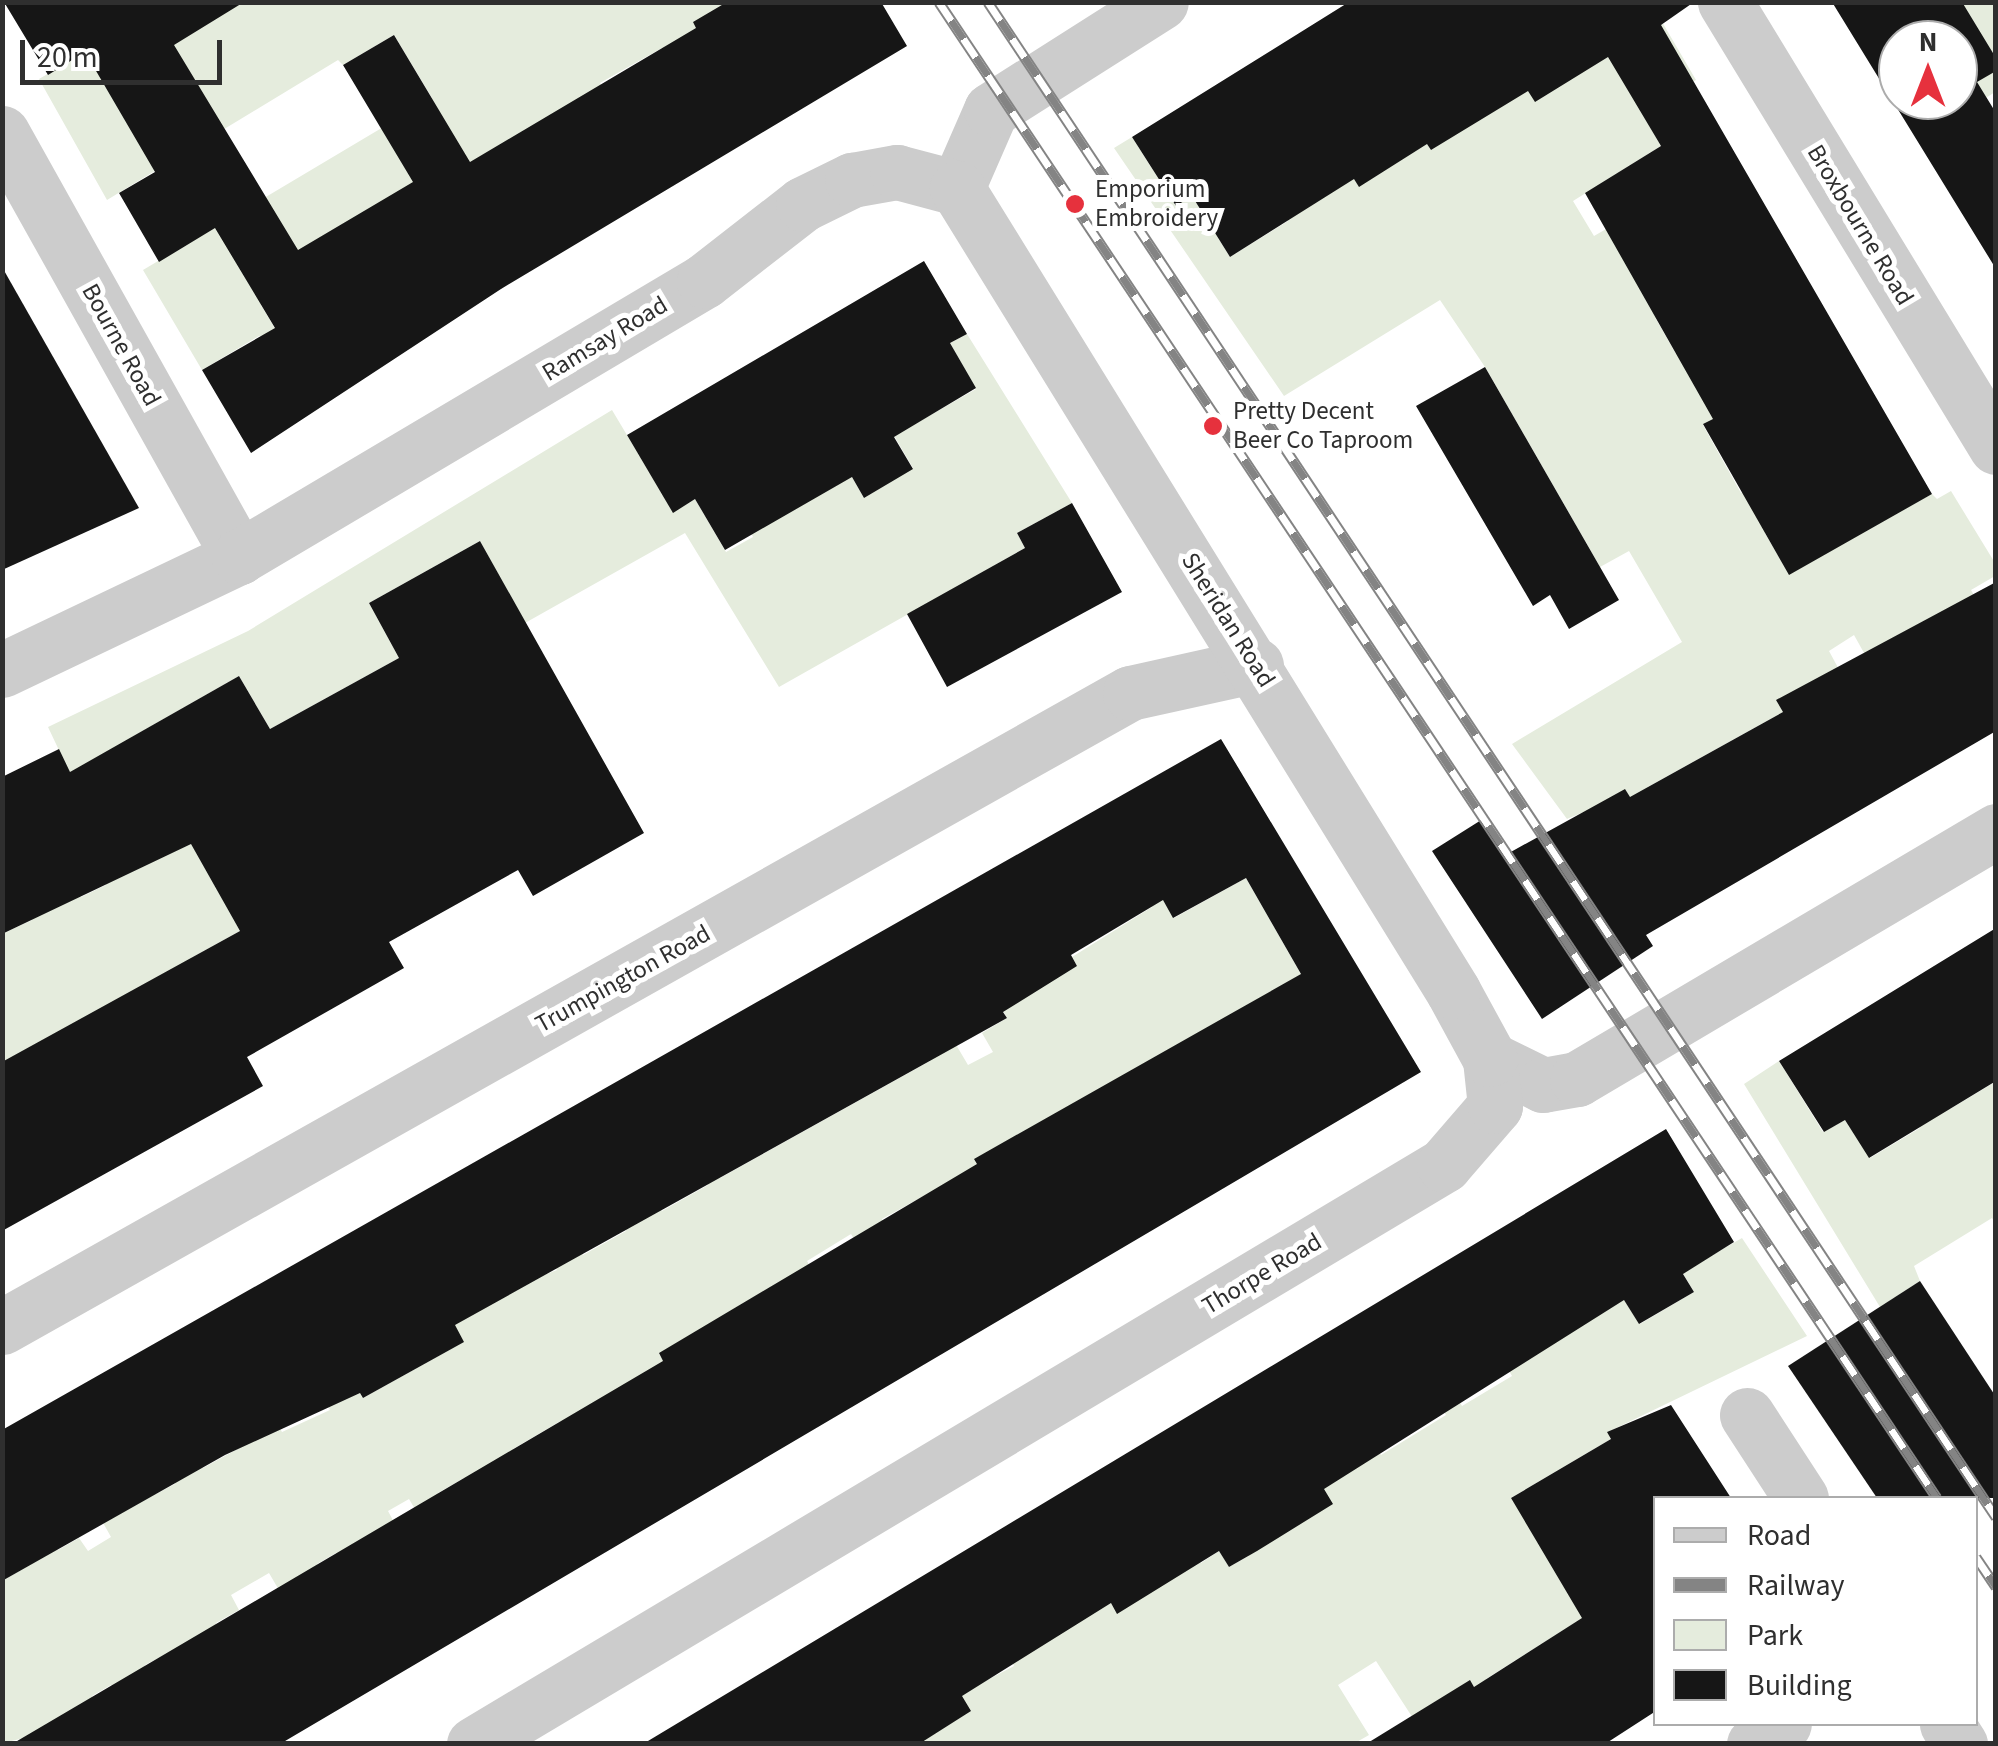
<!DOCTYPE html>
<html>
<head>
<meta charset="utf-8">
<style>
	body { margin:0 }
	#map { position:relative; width:1998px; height:1746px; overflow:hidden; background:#fff; font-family:"Source Sans 3",sans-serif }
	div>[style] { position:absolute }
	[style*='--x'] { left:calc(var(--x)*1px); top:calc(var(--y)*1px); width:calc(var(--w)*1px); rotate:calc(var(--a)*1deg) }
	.green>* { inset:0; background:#e5ecdd }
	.building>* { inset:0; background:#161616 }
	.street>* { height:55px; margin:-27.5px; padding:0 27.5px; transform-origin:27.5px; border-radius:27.5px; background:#ccc }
	.rail>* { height:11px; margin-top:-5.5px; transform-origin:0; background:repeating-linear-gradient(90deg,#fff 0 22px,#848484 0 44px); box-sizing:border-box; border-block:2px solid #848484 }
	.dots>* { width:28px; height:28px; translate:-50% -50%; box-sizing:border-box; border:5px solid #fff; border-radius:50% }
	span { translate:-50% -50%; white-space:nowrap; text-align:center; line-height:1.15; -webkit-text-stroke:10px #fff; paint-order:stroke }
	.poi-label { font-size:25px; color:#2f2f2f }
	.left { translate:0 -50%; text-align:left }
	.street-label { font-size:25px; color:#2f2f2f }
	.frame { position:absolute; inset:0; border:5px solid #2f2f2f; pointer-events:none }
	.legend { position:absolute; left:1653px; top:1496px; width:325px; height:230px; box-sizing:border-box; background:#fff; border:2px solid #acacac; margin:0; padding:12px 18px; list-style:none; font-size:30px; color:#2f2f2f }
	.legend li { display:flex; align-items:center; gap:20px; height:50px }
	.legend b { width:50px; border:2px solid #acacac }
	.north { position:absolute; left:1878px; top:20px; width:100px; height:100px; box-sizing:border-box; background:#fff; border:2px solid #acacac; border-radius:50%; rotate:0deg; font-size:28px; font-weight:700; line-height:40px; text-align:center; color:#2f2f2f }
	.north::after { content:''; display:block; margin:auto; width:35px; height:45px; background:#e6313d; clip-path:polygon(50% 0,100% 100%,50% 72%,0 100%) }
	.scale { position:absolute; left:20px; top:40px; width:202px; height:45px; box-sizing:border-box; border:5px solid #2f2f2f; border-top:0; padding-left:12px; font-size:30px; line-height:35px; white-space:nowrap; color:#2f2f2f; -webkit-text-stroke:8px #fff; paint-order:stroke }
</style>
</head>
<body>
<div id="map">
	<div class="green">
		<div style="clip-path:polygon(171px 3px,725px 2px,726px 3px,718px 63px,662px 48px,600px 83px,621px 119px,261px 305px,279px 335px,259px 336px,202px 370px,143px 270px,432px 98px,394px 35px,343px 65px,338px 60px,107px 200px,39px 79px,85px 52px,110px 93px)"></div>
		<div style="clip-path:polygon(1651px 3px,1696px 80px,1642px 113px,1661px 146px,1573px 201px,1594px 236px,1660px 198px,1656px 319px,1676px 354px,1692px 345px,1766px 388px,1703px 425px,1741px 493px,1807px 453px,1802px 511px,1765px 533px,1786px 569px,1932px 494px,1937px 499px,1951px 491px,1995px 563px,1995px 576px,1971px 590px,1994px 631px,1887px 694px,1854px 635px,1829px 651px,1842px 675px,1777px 700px,1783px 712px,1648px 787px,1668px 822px,1584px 812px,1567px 819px,1512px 744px,1682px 642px,1629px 551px,1600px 567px,1485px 367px,1440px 300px,1284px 396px,1114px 148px,1132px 137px,1175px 205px,1192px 196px,1230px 257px,1288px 221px,1252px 163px,1385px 78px,1431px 150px)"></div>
		<div style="clip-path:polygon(1918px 3px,1995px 3px,1995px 92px,1978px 103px,1969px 87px,1991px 50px)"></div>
		<div style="clip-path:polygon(967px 334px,1072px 503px,1017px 533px,1025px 548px,779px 687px,685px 533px,525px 623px,480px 541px,369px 603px,399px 658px,270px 729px,239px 676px,132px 737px,240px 931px,191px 958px,217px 1003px,151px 980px,3px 1096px,2px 934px,32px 920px,5px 863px,69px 873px,81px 897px,106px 885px,96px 865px,110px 858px,48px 727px,248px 631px,612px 410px,673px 512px,695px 499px,726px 552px,753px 537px,746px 523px,852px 477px,864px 498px,913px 468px,870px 395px,915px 424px,976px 389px,950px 343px)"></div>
		<div style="clip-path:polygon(1148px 874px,1174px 918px,1246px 878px,1306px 983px,983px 1173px,943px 1216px,929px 1193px,882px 1219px,913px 1273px,884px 1290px,851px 1234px,807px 1261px,840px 1319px,781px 1281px,735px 1308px,767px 1362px,683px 1339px,659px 1354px,674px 1379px,559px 1422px,513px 1449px,540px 1495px,464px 1478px,438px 1493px,449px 1513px,425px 1526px,409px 1499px,388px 1511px,403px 1539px,348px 1574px,336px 1553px,317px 1564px,328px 1584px,307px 1638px,269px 1573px,231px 1595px,239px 1610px,216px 1623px,230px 1645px,177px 1676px,164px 1655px,145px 1665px,141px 1738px,111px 1685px,92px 1696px,105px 1719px,3px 1743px,2px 1581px,28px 1566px,31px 1503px,58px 1550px,79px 1538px,88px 1551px,111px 1537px,78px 1478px,148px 1481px,156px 1494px,175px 1484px,176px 1421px,203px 1468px,252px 1441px,253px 1380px,282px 1432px,330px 1410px,318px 1387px,328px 1337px,363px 1398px,417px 1368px,463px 1342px,447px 1311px,557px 1270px,544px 1247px,555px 1206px,583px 1255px,626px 1231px,600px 1184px,635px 1164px,662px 1211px,708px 1185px,683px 1139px,720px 1178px,930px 1061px,929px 999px,968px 1065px,993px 1052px,982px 1033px,1007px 1018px,993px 993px,1077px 966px,1072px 957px,1152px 907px,1137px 881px)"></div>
		<div style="clip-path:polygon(1779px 1061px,1823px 1132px,1845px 1120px,1870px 1158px,1920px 1128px,1896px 1088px,1926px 1070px,1950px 1109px,1995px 1082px,1995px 1223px,1992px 1218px,1914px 1266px,1920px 1281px,1880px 1307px,1744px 1084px)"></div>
		<div style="clip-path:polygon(1656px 1228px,1711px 1256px,1742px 1238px,1807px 1336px,1608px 1432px,1611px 1439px,1511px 1498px,1586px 1616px,1486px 1679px,1508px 1715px,1497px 1722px,1470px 1681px,1430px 1705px,1429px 1743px,1376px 1661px,1338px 1685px,1369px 1735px,1355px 1743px,867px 1743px,1014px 1666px,993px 1629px,1095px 1612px,1195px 1555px,1201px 1563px,1219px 1551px,1229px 1567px,1247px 1557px,1322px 1486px,1354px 1412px,1381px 1455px,1446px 1415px,1420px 1372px,1436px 1363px,1462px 1406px,1512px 1376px,1486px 1332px,1623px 1298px,1640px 1324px,1694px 1292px)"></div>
	</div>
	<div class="building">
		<div style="clip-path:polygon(4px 2px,244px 2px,174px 45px,298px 250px,413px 182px,343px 65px,394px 35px,470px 162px,696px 28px,693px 22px,727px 2px,881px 2px,907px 46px,501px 289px,251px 453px,202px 370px,275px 328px,215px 228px,159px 262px,119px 193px,155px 172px,85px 52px,48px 75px)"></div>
		<div style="clip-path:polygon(1349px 2px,1694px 2px,1661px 25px,1932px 494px,1789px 575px,1703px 424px,1713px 419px,1585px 193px,1661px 146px,1608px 57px,1535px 102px,1528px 91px,1431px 150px,1427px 144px,1359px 187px,1354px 179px,1230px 257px,1192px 196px,1176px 206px,1132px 137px)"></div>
		<div style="clip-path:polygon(evenodd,1832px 2px,1962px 2px,1996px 58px,1996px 71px,1977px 82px,1996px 113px,1996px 269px,1832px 2px,1898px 40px,1958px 40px,1958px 100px,1898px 100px,1898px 40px)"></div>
		<div style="clip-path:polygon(924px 261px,967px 334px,950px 343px,976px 388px,894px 437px,913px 469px,864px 498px,852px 477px,725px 550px,695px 499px,673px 513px,627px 435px)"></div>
		<div style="clip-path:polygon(2px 267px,139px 508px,2px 570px)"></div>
		<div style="clip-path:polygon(1485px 367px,1619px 600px,1569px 629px,1550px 595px,1533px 606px,1416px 406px)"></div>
		<div style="clip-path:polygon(1072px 503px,1122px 592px,947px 687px,907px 614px,1025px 548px,1017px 533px)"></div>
		<div style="clip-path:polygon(480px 541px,644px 833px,533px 896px,518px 870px,389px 942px,404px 968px,247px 1057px,263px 1086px,2px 1231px,2px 1062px,240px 931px,191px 844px,2px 934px,2px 777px,59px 749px,70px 772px,239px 676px,270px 729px,399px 658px,369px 603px)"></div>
		<div style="clip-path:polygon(1996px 582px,1996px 731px,1646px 935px,1653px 946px,1542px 1019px,1432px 851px,1486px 817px,1509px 853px,1625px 789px,1630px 797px,1783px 712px,1776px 700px)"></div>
		<div style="clip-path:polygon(1221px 739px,1421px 1072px,280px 1744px,12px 1744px,663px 1361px,659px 1353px,977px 1164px,974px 1159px,1301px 974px,1246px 878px,1173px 918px,1163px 900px,1071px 955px,1077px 966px,1003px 1012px,1007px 1018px,455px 1325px,464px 1342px,363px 1398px,360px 1393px,225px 1455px,2px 1581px,2px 1430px)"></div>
		<div style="clip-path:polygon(1996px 928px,1996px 1081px,1869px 1158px,1845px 1120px,1824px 1132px,1779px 1061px)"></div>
		<div style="clip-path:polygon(1666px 1129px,1734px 1242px,1683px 1274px,1694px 1292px,1639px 1324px,1624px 1300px,1324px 1489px,1333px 1504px,1257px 1551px,1229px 1567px,1219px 1551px,1117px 1614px,1111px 1603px,962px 1696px,971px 1711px,919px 1744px,643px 1744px)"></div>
		<div style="clip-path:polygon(1920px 1281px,1996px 1397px,1996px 1498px,1877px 1498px,1788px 1366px)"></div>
		<div style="clip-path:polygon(1671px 1405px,1731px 1498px,1656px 1498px,1656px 1711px,1605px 1744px,1366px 1744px,1470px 1680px,1474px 1687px,1582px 1618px,1511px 1498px,1611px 1439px,1607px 1432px)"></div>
	</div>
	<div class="street">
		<div style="--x:1725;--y:2;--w:521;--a:58.66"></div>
		<div style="--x:2;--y:133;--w:486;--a:60.8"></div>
		<div style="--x:957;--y:188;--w:85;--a:-66.4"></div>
		<div style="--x:991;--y:110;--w:201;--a:-32.4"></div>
		<div style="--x:2;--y:670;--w:263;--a:-25.5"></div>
		<div style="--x:239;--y:557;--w:541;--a:-30.69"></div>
		<div style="--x:704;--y:281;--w:125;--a:-37.9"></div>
		<div style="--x:803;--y:204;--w:55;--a:-26.1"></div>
		<div style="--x:852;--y:180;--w:46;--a:-10.1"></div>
		<div style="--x:897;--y:172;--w:62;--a:14.9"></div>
		<div style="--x:1490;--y:1059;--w:59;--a:26.1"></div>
		<div style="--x:1543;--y:1085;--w:35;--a:-10"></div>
		<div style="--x:1577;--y:1079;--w:487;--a:-30.6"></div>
		<div style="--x:2;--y:1327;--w:1294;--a:-29.34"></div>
		<div style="--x:1130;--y:693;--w:129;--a:-12.5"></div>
		<div style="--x:1747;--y:1415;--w:99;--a:57"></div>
		<div style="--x:1947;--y:1724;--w:24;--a:57"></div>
		<div style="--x:474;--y:1744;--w:1130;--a:-30.83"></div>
		<div style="--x:1444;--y:1165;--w:78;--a:-49.2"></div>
		<div style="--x:1495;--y:1106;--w:47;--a:-96.1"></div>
		<div style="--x:1490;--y:1059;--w:77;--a:-118.6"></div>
		<div style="--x:1453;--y:991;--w:944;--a:-121.7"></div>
		<div style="--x:1754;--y:1744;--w:36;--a:-34"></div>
	</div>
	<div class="rail">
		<div style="--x:939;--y:2;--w:1798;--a:56.29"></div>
		<div style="--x:988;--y:2;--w:1820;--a:56.36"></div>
		<div style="--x:1976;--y:1557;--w:36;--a:56"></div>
	</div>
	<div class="dots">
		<div style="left:1075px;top:204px;background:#e6313d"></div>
		<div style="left:1213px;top:426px;background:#e6313d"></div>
	</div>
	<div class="poi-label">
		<span class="left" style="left:1095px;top:204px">Emporium<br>Embroidery</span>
		<span class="left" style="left:1233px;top:426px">Pretty Decent<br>Beer Co Taproom</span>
	</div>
	<div class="street-label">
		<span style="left:1860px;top:225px;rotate:59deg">Broxbourne Road</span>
		<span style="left:605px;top:339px;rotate:-31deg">Ramsay Road</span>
		<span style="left:121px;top:345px;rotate:61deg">Bourne Road</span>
		<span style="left:1228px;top:620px;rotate:58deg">Sheridan Road</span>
		<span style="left:623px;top:979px;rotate:-29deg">Trumpington Road</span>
		<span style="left:1262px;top:1274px;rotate:-31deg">Thorpe Road</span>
	</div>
	<div class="frame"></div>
	<ul class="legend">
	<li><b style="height:12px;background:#ccc"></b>Road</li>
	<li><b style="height:12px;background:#848484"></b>Railway</li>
	<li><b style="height:28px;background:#e5ecdd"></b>Park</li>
	<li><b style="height:28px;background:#161616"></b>Building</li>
	</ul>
	<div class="north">N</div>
	<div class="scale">20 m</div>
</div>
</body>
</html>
